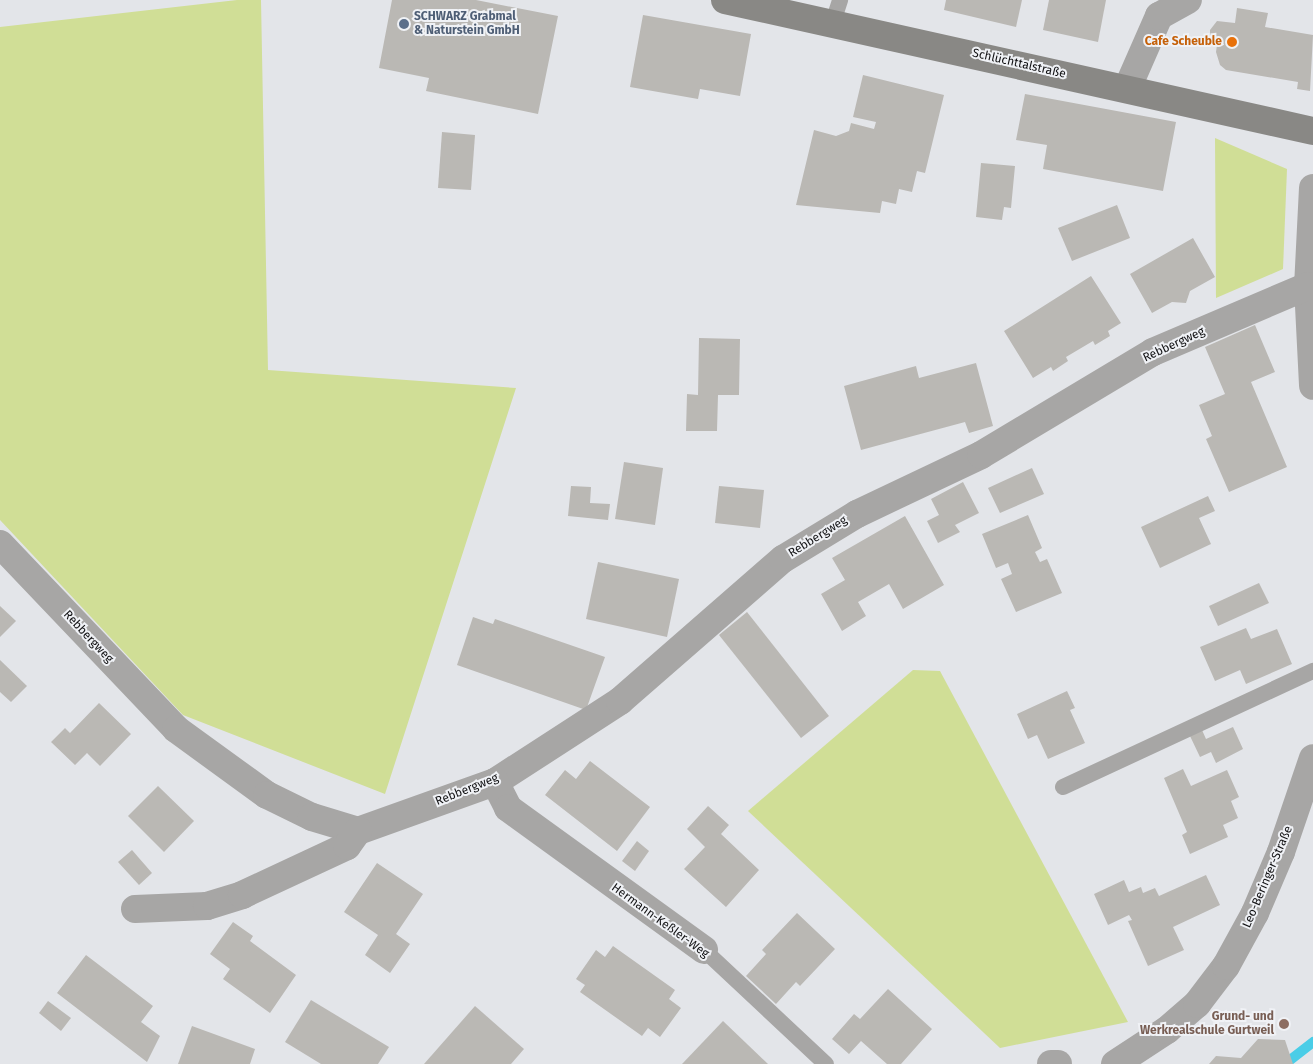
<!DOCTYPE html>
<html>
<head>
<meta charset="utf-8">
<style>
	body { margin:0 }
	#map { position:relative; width:1313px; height:1064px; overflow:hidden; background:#e3e5e9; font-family:"Fira Sans",sans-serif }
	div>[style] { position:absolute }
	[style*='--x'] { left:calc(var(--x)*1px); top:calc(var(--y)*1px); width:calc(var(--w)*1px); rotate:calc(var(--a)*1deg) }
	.green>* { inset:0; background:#d0de96 }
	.stream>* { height:10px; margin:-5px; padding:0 5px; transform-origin:5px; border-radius:5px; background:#4acde7 }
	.building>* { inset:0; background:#bab8b4 }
	.service>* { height:16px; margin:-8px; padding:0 8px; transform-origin:8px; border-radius:8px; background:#a7a6a5 }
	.minor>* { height:28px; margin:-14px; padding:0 14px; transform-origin:14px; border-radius:14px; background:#a7a6a5 }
	.secondary>* { height:28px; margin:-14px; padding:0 14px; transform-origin:14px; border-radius:14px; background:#898885 }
	.dots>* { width:14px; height:14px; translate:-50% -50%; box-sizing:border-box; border:2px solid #f0f2f6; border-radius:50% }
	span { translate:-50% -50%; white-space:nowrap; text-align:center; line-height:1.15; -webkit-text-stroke:4px #f0f2f6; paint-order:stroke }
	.service-label { font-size:12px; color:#4e5e75; font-weight:700 }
	.left { translate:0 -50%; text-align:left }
	.food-label { font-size:12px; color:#c56008; font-weight:700 }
	.right { translate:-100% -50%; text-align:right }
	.street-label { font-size:12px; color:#111113 }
	.education-label { font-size:12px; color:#785e54; font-weight:700 }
</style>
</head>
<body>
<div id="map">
	<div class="green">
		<div style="clip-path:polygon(237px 0,261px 0,268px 370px,516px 388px,385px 794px,183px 715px,0 520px,0 27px)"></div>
		<div style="clip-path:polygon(1215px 138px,1287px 169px,1283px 269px,1216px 298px)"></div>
		<div style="clip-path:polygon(913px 670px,940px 671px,1128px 1022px,1000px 1048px,748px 811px)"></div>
	</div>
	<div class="stream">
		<div style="--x:1285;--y:1064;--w:36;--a:-38"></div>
	</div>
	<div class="building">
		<div style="clip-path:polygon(392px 0,476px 0,558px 16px,538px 114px,426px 91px,429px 78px,379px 68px)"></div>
		<div style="clip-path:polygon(946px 0,1022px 0,1016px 27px,944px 10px)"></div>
		<div style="clip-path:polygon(1049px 0,1106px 0,1098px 42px,1043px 30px)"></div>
		<div style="clip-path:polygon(1237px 8px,1268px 13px,1265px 27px,1313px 35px,1310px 91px,1297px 89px,1298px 82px,1226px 70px,1220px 65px,1216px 52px,1218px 37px,1210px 35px,1210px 30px,1217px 21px,1235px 23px)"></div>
		<div style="clip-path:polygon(643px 15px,751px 34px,740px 96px,700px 89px,698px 99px,630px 87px)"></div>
		<div style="clip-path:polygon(863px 75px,944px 95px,925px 173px,917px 171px,912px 192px,899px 189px,896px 204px,882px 201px,880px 213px,796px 205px,814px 130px,836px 136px,849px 131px,851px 123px,874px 129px,876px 122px,853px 117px)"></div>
		<div style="clip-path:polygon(1025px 94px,1176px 122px,1163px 191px,1043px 169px,1047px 145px,1016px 140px)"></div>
		<div style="clip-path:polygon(442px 132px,475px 135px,471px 190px,438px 188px)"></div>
		<div style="clip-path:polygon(981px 163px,1015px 166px,1011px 208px,1004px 207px,1002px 220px,976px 217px)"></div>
		<div style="clip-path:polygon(1117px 205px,1130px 238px,1072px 261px,1058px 228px)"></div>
		<div style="clip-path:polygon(1193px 238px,1215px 277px,1190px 291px,1186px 303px,1172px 302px,1152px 313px,1130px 274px)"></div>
		<div style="clip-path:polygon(1091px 276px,1121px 323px,1108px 331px,1110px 336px,1095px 345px,1093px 341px,1066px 357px,1068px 361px,1053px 371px,1051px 367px,1033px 378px,1004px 331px)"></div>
		<div style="clip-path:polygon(1255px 325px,1275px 372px,1251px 382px,1287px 467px,1229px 492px,1206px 439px,1212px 436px,1199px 405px,1225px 394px,1205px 347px)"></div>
		<div style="clip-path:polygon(699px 338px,740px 339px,739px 395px,718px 395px,717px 431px,686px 431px,687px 394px,698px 395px)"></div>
		<div style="clip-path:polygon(976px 363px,993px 426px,969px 433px,965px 422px,861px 450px,844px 386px,916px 366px,919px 378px)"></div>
		<div style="clip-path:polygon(624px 462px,663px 468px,655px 525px,615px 519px)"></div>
		<div style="clip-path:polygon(1032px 468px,1044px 494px,1000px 513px,988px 488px)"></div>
		<div style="clip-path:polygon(963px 482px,979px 513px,955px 525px,960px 532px,938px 543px,927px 521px,939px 515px,931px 499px)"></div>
		<div style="clip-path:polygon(571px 486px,591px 487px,590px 503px,610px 504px,608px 520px,568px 516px)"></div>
		<div style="clip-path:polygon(719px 486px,764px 490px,760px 528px,715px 523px)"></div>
		<div style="clip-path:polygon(1208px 496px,1215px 511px,1199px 518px,1211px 544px,1160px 568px,1141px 527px)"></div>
		<div style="clip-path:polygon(1028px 515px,1042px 548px,1035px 552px,1040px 562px,1047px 559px,1062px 593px,1016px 612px,1001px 579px,1012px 574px,1008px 563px,996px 568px,982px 534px)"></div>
		<div style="clip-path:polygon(905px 516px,944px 585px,903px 609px,889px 584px,858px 602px,866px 616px,842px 631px,821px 594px,845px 580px,832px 558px)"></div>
		<div style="clip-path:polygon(598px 562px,679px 579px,667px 637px,586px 619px)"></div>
		<div style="clip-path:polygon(1259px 583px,1269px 603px,1218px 626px,1209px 606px)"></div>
		<div style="clip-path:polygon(0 606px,16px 621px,0 637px)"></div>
		<div style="clip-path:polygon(747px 612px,829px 716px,801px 738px,719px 635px)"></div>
		<div style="clip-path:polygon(473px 617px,493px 624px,495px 619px,605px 657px,586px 710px,457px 665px)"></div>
		<div style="clip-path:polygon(1246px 628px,1251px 639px,1277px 629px,1292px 664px,1246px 684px,1240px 670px,1215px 681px,1200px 647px)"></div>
		<div style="clip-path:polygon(0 660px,27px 686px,11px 702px,0 692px)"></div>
		<div style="clip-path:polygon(1067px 691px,1075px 708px,1070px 710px,1085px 743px,1048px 759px,1037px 735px,1028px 739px,1017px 714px)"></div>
		<div style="clip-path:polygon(99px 703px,131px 734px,100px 766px,87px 753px,75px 765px,51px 742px,65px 728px,70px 733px)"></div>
		<div style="clip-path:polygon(1233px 727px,1243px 749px,1216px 763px,1211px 752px,1200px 757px,1190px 736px,1202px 730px,1206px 739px)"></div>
		<div style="clip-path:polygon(590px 761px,650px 807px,617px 851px,545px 795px,565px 770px,576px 779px)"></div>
		<div style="clip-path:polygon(1183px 769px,1191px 786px,1227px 770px,1239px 797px,1231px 801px,1238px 818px,1223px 825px,1228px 837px,1190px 854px,1182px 835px,1187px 832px,1164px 778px)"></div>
		<div style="clip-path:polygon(158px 786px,194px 821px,164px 852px,128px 816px)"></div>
		<div style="clip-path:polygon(708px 806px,729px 825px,721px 834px,759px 870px,726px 907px,684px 869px,705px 847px,687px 829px)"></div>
		<div style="clip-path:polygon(637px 841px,649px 851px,635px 871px,622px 861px)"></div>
		<div style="clip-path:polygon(132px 850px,152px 873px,139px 885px,118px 862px)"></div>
		<div style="clip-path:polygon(377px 863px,423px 894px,396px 934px,410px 944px,390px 973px,365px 955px,378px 935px,344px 912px)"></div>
		<div style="clip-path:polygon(1206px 875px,1220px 905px,1173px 927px,1184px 950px,1148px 966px,1128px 921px,1132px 920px,1129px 915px,1108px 925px,1094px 894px,1124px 880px,1129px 892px,1141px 887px,1143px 893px,1155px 888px,1159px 896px)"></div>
		<div style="clip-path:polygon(797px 913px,835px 949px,800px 986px,796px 982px,776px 1004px,746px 976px,766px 954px,762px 950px)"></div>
		<div style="clip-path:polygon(233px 922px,253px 936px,250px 941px,296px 975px,270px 1013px,223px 979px,230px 969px,210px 954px)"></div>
		<div style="clip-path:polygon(613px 946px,675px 990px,669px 999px,681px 1008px,660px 1037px,648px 1028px,642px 1036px,580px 992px,585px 985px,576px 979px,596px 950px,605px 957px)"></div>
		<div style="clip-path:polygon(86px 955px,153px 1006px,141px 1022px,160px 1036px,147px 1062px,57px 993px)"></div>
		<div style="clip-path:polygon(888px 989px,932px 1029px,901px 1064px,887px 1064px,861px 1041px,849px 1054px,832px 1039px,854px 1014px,860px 1019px)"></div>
		<div style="clip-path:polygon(311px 1000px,389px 1047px,378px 1064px,321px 1064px,285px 1042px)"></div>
		<div style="clip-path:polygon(48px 1001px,71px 1018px,61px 1031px,39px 1013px)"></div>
		<div style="clip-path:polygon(475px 1006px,524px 1049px,511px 1064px,424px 1064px)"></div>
		<div style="clip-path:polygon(723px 1021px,768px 1064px,682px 1064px)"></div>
		<div style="clip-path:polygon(192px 1026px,255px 1049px,250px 1064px,178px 1064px)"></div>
		<div style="clip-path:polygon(1258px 1039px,1285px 1040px,1293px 1064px,1209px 1064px,1216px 1056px,1241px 1058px)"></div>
	</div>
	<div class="service">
		<div style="--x:833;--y:22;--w:23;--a:-72"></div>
		<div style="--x:1063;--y:787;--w:276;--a:-24.9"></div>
		<div style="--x:704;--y:950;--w:167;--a:43.1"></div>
	</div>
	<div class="minor">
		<div style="--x:1127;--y:89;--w:80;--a:-66.3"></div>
		<div style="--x:1159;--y:16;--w:33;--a:-29"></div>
		<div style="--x:1313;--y:188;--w:98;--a:92.9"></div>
		<div style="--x:1308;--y:286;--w:100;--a:87.1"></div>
		<div style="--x:0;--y:544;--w:255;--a:46.4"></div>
		<div style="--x:176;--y:729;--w:112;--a:36"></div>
		<div style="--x:267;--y:795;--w:50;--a:26.1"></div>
		<div style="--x:312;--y:817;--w:48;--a:16.9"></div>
		<div style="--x:358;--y:831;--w:145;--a:-19.7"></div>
		<div style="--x:495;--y:782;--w:149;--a:-32.9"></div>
		<div style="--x:620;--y:701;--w:216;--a:-41.1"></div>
		<div style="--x:783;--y:559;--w:87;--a:-31.3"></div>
		<div style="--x:857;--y:514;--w:137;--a:-25.4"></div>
		<div style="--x:981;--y:455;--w:200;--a:-30.9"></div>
		<div style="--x:1153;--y:352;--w:168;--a:-23.1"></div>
		<div style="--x:495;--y:782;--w:29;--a:63"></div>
		<div style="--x:508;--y:808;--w:242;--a:35.9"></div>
		<div style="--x:135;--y:909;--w:72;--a:-2.4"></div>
		<div style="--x:207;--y:906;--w:37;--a:-17"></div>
		<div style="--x:242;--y:895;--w:116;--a:-25"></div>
		<div style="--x:347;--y:846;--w:19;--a:-54"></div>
		<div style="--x:1051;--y:1064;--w:7;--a:0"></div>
		<div style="--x:1115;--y:1064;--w:62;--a:-33.2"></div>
		<div style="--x:1167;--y:1030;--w:40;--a:-41"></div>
		<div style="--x:1197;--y:1004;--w:48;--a:-52.7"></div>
		<div style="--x:1226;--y:966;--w:60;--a:-61.3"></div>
		<div style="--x:1255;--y:913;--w:66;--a:-66.9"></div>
		<div style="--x:1281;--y:852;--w:99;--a:-71.2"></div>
	</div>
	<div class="secondary">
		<div style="--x:725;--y:0;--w:602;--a:12.56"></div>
	</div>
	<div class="dots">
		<div style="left:404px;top:24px;background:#5c6f8a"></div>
		<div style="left:1232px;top:42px;background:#e8710a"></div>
		<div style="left:1284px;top:1024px;background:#8d6e63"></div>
	</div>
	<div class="service-label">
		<span class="left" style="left:414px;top:24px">SCHWARZ Grabmal<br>&amp; Naturstein GmbH</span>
	</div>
	<div class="food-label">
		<span class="right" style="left:1222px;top:42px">Cafe Scheuble</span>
	</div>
	<div class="street-label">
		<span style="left:1019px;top:64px;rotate:13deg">Schlüchttalstraße</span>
		<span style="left:1174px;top:345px;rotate:-25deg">Rebbergweg</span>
		<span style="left:818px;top:537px;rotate:-32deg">Rebbergweg</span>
		<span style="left:88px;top:637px;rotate:47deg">Rebbergweg</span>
		<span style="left:467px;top:790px;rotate:-22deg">Rebbergweg</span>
		<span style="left:1268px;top:877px;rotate:-67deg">Leo-Beringer-Straße</span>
		<span style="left:660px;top:921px;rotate:36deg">Hermann-Keßler-Weg</span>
	</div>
	<div class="education-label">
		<span class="right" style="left:1274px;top:1024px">Grund- und<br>Werkrealschule Gurtweil</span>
	</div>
</div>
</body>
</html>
